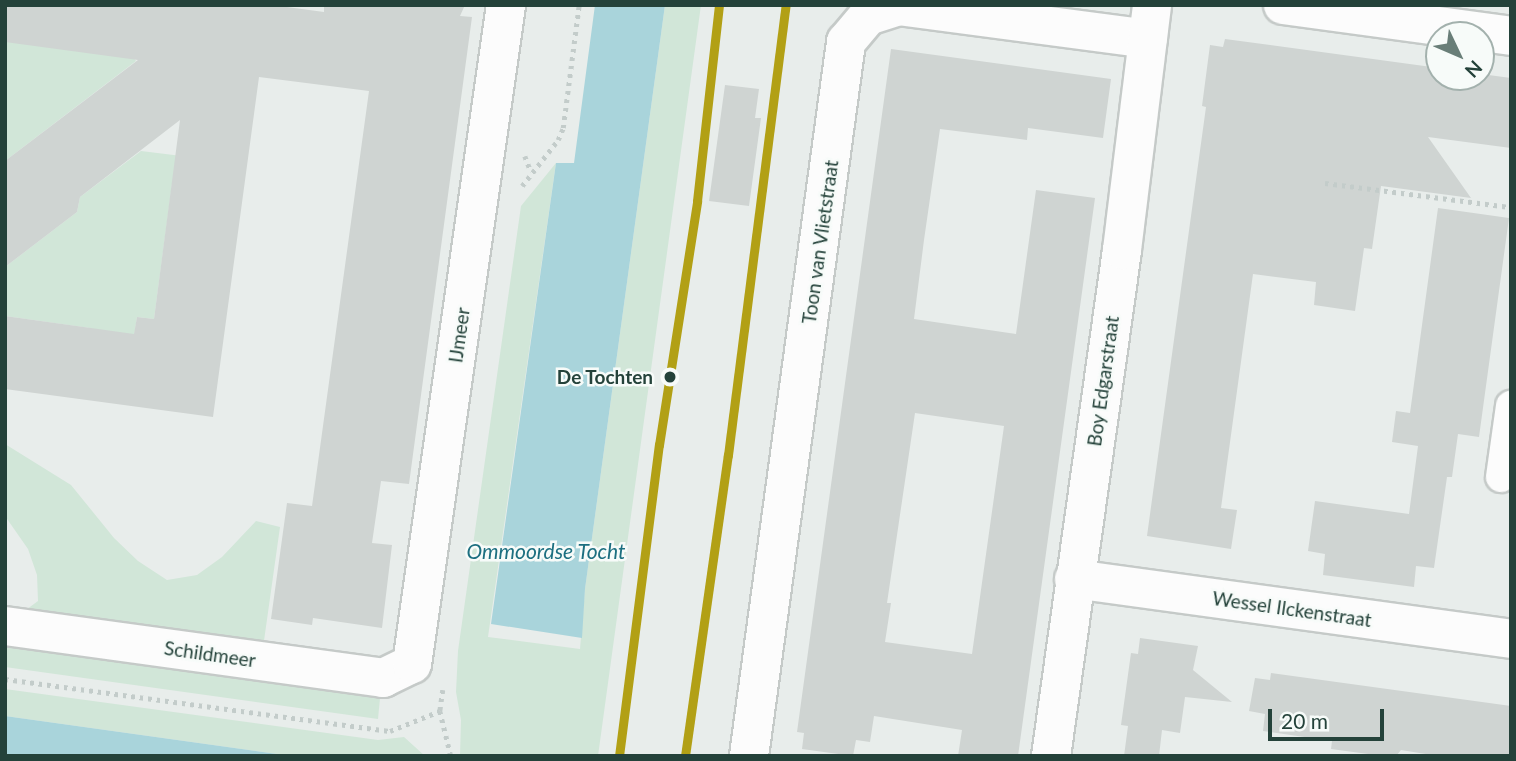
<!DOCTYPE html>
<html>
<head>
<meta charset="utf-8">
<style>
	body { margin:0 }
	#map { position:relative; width:1516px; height:761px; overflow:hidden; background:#e8edeb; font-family:Lato,sans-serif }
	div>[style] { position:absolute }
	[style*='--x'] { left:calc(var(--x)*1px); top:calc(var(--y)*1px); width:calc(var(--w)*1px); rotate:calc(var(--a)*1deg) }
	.green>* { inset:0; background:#d1e6d8 }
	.water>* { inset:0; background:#a9d4db }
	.building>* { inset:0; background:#cfd4d2 }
	.path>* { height:4.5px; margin-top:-2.25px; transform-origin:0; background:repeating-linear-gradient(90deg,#c3ccca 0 3.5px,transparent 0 8.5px) }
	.roads { filter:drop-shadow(2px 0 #c5cac8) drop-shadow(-2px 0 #c5cac8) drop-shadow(0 2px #c5cac8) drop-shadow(0 -2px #c5cac8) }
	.pedestrian>* { height:30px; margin:-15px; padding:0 15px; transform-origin:15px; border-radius:15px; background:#fcfcfc }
	.minor>* { height:38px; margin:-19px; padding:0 19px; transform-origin:19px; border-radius:19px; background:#fcfcfc }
	.metro-1>* { height:9px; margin:-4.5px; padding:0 4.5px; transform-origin:4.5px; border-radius:4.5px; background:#b2a015 }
	.dots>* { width:19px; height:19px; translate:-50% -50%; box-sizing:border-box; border:4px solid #f7fbf9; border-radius:50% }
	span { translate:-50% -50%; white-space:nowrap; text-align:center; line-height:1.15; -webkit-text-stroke:5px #f7fbf9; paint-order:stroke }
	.street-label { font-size:19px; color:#24423a }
	.stop-label { font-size:19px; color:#24423a; font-weight:700 }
	.right { translate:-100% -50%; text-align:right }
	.water-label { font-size:21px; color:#1c6f80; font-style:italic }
	.frame { position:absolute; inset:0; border:7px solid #24423a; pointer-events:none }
	.north { position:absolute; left:1425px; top:21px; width:70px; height:70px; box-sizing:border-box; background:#f7fbf9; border:2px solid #a3b1ad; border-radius:50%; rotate:134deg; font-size:19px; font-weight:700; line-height:28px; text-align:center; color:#24423a }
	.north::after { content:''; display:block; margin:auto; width:24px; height:32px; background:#697e78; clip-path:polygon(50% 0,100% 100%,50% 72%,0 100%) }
	.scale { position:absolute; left:1268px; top:709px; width:116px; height:32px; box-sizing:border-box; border:4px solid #24423a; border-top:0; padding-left:9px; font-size:21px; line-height:24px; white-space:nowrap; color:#24423a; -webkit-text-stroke:5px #f7fbf9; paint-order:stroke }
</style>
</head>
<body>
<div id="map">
	<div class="green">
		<div style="clip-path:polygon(665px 5px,701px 5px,598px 756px,460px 756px,461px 720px,456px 692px,458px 651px,521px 206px,556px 163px,488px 637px,580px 649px,585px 589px)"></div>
		<div style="clip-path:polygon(115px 33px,136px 61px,5px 161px,5px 42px)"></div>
		<div style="clip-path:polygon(141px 151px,198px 158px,172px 184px,154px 319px,137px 317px,131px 356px,90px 328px,5px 316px,5px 267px,77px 212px,80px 197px)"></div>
		<div style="clip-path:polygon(5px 444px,71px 485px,114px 538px,138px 561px,167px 580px,197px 575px,222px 557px,256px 521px,280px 527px,262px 655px,15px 618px,38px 601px,37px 575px,28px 549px,5px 516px)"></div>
		<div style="clip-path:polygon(5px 637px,381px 688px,378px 719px,5px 667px)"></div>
		<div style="clip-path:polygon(5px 689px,378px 740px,404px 737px,425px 756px,291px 756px,5px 716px)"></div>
	</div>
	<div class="water">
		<div style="clip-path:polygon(595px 5px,665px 5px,585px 589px,582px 638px,491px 624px,556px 163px,574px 163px)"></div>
		<div style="clip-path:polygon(5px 716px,291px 756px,5px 756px)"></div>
	</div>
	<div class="building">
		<div style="clip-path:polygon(5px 5px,272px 5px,324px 12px,324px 5px,465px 5px,460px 16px,472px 17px,409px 484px,381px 481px,372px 543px,392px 545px,382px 628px,313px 618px,312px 625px,271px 619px,287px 503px,312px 506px,369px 91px,259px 77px,213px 417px,5px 389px,5px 316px,134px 334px,137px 317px,154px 319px,180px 120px,80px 197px,77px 212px,5px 267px,5px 161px,138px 60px,5px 42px)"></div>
		<div style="clip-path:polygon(1225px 39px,1439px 68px,1439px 77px,1481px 77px,1481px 74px,1511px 78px,1511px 148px,1428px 137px,1471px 198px,1381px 186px,1372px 249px,1364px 248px,1355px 311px,1314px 305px,1316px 282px,1253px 274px,1221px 508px,1237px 510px,1231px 549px,1147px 536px,1206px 107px,1202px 106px,1210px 45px,1223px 47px)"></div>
		<div style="clip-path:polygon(evenodd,891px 49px,1111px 79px,1103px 138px,1028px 128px,1027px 140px,940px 129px,924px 240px,914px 319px,1016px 334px,1036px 190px,1095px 198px,1018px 756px,958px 756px,962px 730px,874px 716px,870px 742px,856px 740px,853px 756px,802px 749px,804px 733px,797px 732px,891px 49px,915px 413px,1004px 426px,972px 654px,885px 642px,891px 603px,887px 603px,915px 413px)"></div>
		<div style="clip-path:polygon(725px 85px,759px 89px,755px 118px,761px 118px,749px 206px,709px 201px)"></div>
		<div style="clip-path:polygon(1438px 208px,1509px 218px,1479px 437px,1458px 434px,1452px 477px,1447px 477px,1434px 568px,1416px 566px,1414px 587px,1323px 575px,1325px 554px,1308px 551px,1315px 501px,1409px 514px,1418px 446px,1392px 442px,1396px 411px,1410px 413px)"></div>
		<div style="clip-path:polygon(1140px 638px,1198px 646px,1193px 670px,1232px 702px,1185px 697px,1180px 733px,1162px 730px,1159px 756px,1124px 756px,1128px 726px,1121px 725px,1131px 653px,1138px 654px)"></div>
		<div style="clip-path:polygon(1271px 673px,1511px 706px,1511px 756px,1438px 756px,1401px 750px,1396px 756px,1383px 756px,1331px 749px,1332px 741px,1263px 731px,1265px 714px,1249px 711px,1255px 678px,1270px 680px)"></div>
	</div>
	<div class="path">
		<div style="--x:525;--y:156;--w:17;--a:69"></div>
		<div style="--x:1325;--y:183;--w:188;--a:7.4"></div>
		<div style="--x:522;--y:186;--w:58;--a:-52"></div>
		<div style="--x:558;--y:140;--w:13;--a:-67"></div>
		<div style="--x:563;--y:128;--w:124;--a:-82.6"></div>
		<div style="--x:5;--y:679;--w:388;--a:7.7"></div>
		<div style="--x:390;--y:731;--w:54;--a:-21.8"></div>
		<div style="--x:443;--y:690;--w:21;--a:98"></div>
		<div style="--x:440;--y:711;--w:46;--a:76.3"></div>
	</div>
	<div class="roads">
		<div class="pedestrian">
			<div style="--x:1501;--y:477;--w:72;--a:-82"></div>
		</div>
		<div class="minor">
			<div style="--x:1283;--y:5;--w:230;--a:7.7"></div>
			<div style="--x:1074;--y:579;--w:441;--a:7.8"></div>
			<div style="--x:5;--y:626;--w:382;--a:7.8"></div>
			<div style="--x:383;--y:678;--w:32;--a:-26"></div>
			<div style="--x:412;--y:664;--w:666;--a:-81.88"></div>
			<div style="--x:749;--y:756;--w:721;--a:-82.26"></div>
			<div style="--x:846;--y:42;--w:34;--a:-50"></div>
			<div style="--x:868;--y:16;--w:32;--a:-18"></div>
			<div style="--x:898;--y:6;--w:252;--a:7.5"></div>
			<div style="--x:1051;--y:756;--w:511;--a:-82.01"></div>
			<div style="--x:1122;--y:250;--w:247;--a:-83"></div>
		</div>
	</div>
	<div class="metro-1">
		<div style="--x:619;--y:756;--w:314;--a:-82.7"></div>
		<div style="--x:659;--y:445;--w:247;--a:-81.1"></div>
		<div style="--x:697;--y:201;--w:197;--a:-83.6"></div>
		<div style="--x:685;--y:756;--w:304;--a:-81.9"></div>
		<div style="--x:728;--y:455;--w:454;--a:-82.7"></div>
	</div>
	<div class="dots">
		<div style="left:670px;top:377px;background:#24423a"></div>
	</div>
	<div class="street-label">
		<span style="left:820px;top:242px;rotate:-82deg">Toon van Vlietstraat</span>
		<span style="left:459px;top:335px;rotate:-82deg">IJmeer</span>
		<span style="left:1103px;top:381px;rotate:-82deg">Boy Edgarstraat</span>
		<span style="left:1292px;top:609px;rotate:8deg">Wessel Ilckenstraat</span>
		<span style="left:210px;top:654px;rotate:8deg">Schildmeer</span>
	</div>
	<div class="stop-label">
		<span class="right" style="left:653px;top:377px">De Tochten</span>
	</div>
	<div class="water-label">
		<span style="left:546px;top:551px">Ommoordse Tocht</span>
	</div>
	<div class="frame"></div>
	<div class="north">N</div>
	<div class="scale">20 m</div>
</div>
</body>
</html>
